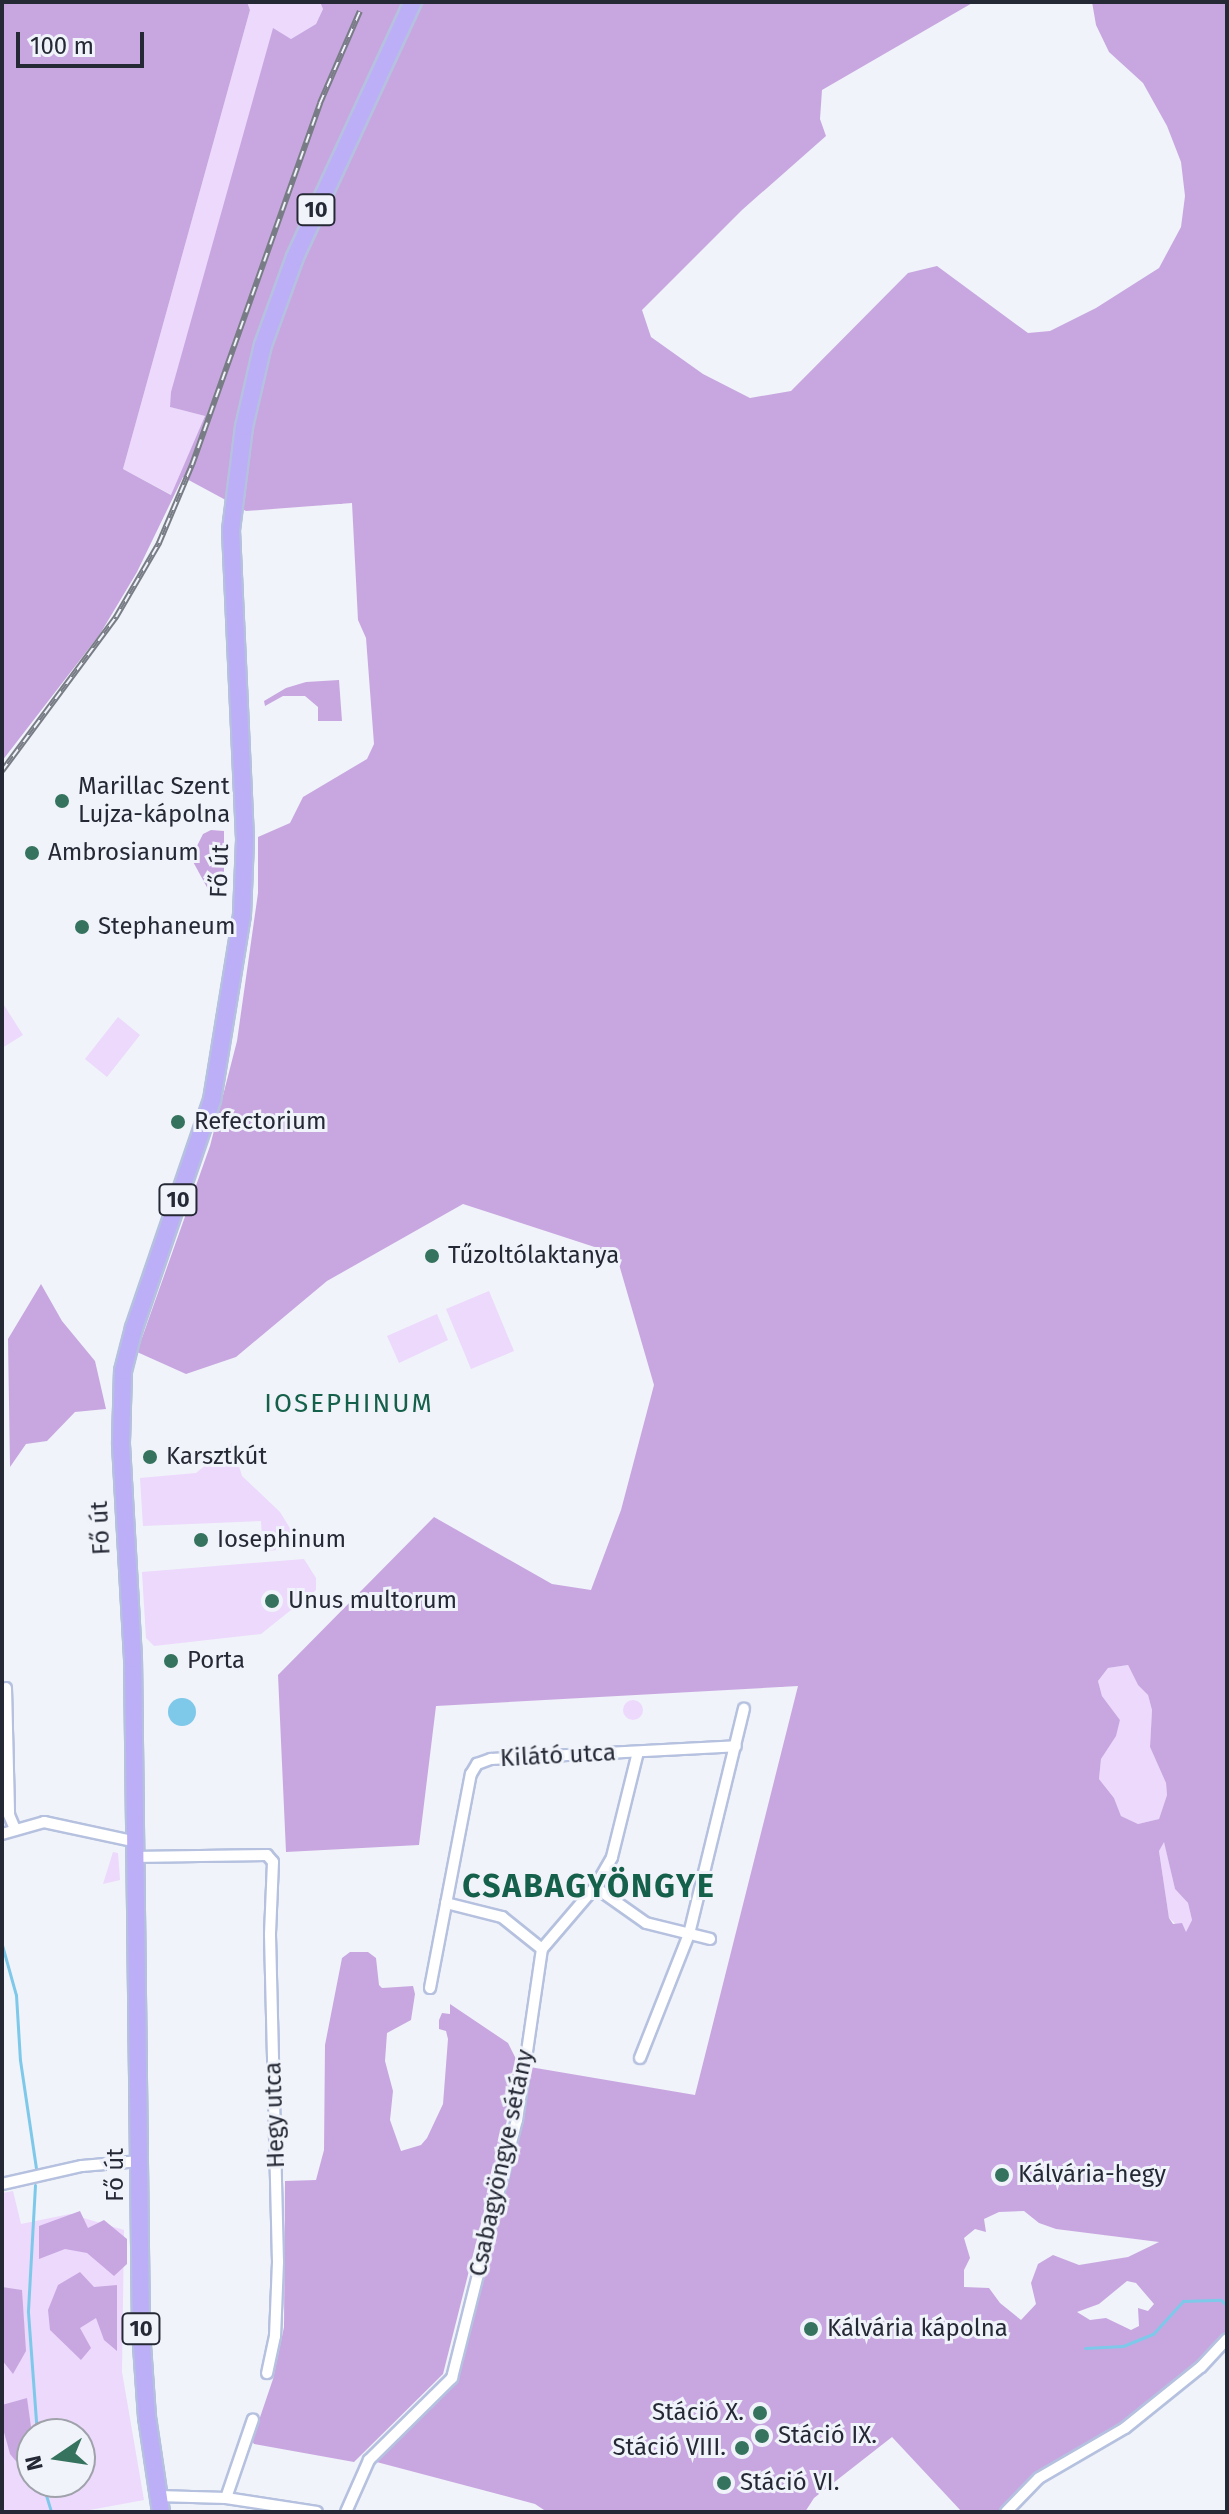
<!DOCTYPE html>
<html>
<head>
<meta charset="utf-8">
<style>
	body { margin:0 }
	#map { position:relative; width:1229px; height:2514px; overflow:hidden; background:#f0f3f9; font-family:"Fira Sans",sans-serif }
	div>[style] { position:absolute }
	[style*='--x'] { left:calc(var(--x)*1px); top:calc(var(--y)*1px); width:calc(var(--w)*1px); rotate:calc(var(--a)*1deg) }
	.green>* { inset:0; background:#ecd9fc }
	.round { border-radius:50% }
	.forest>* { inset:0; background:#c8a7e1 }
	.water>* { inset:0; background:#7ec8ea }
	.stream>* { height:3px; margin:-1.5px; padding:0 1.5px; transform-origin:1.5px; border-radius:1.5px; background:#7ec8ea }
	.roads { filter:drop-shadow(2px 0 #b5c1df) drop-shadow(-2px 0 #b5c1df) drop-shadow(0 2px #b5c1df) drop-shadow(0 -2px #b5c1df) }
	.minor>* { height:10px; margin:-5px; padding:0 5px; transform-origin:5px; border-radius:5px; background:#fff }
	.primary>* { height:16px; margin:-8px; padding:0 8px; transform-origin:8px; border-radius:8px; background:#bcaef7 }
	.rail>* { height:6px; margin-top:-3px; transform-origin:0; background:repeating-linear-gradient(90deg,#f0f3f9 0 9px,#787c85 0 18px); box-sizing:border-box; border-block:2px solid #787c85 }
	.dots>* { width:22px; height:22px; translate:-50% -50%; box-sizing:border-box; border:4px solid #f0f3f9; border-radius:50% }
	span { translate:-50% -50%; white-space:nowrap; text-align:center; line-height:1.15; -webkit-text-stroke:6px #f0f3f9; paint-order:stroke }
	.shield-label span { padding:2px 6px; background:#f0f3f9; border:2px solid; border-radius:6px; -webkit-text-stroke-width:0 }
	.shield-label { font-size:22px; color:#252935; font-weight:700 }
	.poi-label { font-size:24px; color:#252935 }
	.left { translate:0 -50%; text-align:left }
	.right { translate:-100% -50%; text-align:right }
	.street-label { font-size:24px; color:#252935 }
	.neighbourhood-label { font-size:26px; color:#15604a; letter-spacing:2px }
	.district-label { font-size:32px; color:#15604a; font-weight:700; letter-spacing:2px }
	.frame { position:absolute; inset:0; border:4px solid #252935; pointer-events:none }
	.north { position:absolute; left:16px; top:2418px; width:80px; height:80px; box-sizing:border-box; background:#f0f3f9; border:2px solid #9fa2ab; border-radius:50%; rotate:257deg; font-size:22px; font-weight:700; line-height:32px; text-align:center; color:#252935 }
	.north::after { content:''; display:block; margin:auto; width:28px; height:36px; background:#36735e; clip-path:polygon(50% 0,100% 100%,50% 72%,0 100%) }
	.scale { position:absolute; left:16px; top:32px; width:128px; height:36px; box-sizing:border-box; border:4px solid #252935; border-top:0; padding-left:10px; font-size:24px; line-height:28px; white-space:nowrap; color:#252935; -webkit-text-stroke:6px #f0f3f9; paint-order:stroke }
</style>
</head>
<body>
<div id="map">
	<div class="green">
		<div style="clip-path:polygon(247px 2px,320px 2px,323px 9px,316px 24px,291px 39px,273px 29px,170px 407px,205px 416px,172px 495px,123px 469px,250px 10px)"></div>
		<div style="clip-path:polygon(2px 1002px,23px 1035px,2px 1048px)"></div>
		<div style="clip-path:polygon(118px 1017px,140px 1035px,107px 1077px,85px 1059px)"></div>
		<div style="clip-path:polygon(489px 1291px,514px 1351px,471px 1369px,446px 1309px)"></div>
		<div style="clip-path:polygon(437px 1314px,448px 1340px,399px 1363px,387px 1336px)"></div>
		<div style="clip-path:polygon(232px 1443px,242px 1476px,280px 1512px,299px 1543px,296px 1549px,263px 1551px,261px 1521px,143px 1526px,140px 1478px,196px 1473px)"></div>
		<div style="clip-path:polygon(304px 1559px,316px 1578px,316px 1590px,261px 1634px,154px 1646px,146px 1638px,142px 1572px)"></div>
		<div style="clip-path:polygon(1128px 1665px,1138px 1685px,1148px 1695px,1152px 1710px,1150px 1747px,1166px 1783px,1167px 1795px,1159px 1819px,1138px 1824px,1121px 1816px,1114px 1798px,1099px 1779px,1101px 1759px,1115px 1736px,1120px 1720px,1102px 1696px,1098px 1681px,1108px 1668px)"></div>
		<div class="round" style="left:623px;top:1700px;width:20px;height:20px"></div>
		<div style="clip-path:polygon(1164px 1840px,1175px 1889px,1188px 1903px,1192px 1920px,1186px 1933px,1169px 1918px,1159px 1851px)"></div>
		<div style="clip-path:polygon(113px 1852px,118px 1853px,120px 1880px,103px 1884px)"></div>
		<div style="clip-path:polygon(evenodd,13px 2191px,21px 2224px,70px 2214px,124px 2230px,122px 2372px,144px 2500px,79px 2512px,2px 2512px,2px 2193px,13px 2191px,32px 2434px,80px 2434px,80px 2482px,32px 2482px,32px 2434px)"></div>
	</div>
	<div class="forest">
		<div style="clip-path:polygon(evenodd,2px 2px,247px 2px,250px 10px,123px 469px,171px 495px,205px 416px,170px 407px,171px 392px,273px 28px,291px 39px,316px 24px,323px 9px,320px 2px,974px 2px,822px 90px,820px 119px,826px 136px,742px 210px,642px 310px,651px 337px,703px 374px,750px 398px,791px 391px,908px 273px,937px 266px,1028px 333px,1050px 331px,1096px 308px,1159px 268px,1181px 227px,1185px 196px,1181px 162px,1167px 126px,1143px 83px,1109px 52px,1096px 25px,1092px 2px,1227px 2px,1227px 2335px,1199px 2365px,1142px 2411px,1023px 2488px,1000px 2512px,962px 2512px,892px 2437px,814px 2498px,805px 2512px,547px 2512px,535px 2504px,369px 2460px,447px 2386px,483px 2259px,524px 2066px,695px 2095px,798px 1686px,436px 1706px,419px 1845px,286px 1852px,278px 1675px,434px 1517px,552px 1584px,591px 1590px,621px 1510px,654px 1385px,616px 1254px,463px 1204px,327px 1281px,236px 1357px,186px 1374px,137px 1352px,210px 1146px,237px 1041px,258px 893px,258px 837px,290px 823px,303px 797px,367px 759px,374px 744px,366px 638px,358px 620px,352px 503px,246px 511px,183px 477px,137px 572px,100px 634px,2px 761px,2px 2px,1128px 1665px,1138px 1685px,1148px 1695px,1152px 1710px,1150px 1747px,1166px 1783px,1167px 1795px,1159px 1819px,1138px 1824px,1121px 1816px,1114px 1798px,1099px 1779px,1101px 1759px,1116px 1736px,1120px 1720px,1102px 1696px,1098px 1681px,1108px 1668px,1128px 1665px,2px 2px,1164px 1842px,1175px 1889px,1188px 1903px,1192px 1920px,1186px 1932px,1182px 1923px,1173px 1924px,1169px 1918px,1159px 1851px,1164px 1842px,2px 2px,1024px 2211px,1039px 2223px,1056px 2229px,1159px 2242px,1128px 2257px,1079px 2265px,1053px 2255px,1038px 2264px,1031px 2283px,1036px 2304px,1021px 2320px,1000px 2303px,989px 2288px,964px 2287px,964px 2270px,970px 2258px,964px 2238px,975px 2229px,986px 2232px,984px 2219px,999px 2212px,1024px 2211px,2px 2px,1127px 2281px,1136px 2283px,1154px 2304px,1148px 2311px,1138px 2308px,1139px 2326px,1131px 2330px,1106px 2318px,1090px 2320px,1077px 2312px,1099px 2304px,1127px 2281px)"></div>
		<div style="clip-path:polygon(339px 680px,342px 721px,318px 721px,318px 707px,305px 696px,283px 696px,265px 706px,264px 701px,286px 688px,306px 682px)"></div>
		<div style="clip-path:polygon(211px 830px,224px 831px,224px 879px,218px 888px,209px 891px,191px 858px,203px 834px)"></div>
		<div style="clip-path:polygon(41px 1284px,62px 1321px,95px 1361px,106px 1409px,75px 1412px,47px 1441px,26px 1444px,10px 1467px,8px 1339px)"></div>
		<div style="clip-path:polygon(350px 1952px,368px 1952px,376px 1958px,379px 1985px,382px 1988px,413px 1986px,415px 1994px,411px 2020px,387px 2033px,385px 2061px,393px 2091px,390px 2120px,401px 2151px,421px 2145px,427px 2138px,443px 2104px,448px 2039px,446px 2031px,439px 2029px,439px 2020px,442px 2013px,450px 2014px,450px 2004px,508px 2043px,516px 2059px,507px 2120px,443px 2374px,354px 2462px,254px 2444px,252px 2441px,273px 2379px,284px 2327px,285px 2181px,316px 2180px,324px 2150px,325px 2045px,342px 1958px)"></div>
		<div style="clip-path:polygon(80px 2211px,88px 2228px,104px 2220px,127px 2239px,127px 2264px,114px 2276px,87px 2253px,65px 2249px,39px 2259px,39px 2226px)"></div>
		<div style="clip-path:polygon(80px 2272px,94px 2287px,117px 2285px,117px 2351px,104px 2340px,96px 2318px,80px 2328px,91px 2348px,81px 2360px,50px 2330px,48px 2310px,58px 2285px)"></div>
		<div style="clip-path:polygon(2px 2287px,22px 2290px,26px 2351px,13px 2374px,2px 2360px)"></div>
		<div style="clip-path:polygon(27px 2398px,32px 2434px,31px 2479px,10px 2454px,2px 2425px,2px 2405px)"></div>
	</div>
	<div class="water">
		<div class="round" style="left:168px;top:1698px;width:28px;height:28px"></div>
	</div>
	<div class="stream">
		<div style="--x:2;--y:1945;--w:52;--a:74.4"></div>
		<div style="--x:16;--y:1995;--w:65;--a:86.5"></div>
		<div style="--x:20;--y:2060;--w:110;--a:81.6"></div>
		<div style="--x:35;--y:2185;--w:127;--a:93.2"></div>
		<div style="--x:28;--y:2312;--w:122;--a:85.8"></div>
		<div style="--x:1085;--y:2348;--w:38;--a:-3"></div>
		<div style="--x:1123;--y:2346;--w:32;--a:-22"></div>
		<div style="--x:1153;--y:2334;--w:45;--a:-47.7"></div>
		<div style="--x:1183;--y:2301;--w:38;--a:-2"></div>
		<div style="--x:1221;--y:2300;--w:8;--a:45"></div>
		<div style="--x:42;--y:2482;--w:31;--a:73"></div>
	</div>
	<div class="roads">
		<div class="minor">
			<div style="--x:6;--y:1688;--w:127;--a:88.6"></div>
			<div style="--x:9;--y:1815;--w:15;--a:67"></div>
			<div style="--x:2;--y:1834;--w:44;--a:-15.9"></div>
			<div style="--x:44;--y:1822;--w:91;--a:12.1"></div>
			<div style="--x:133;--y:1857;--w:134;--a:-0.9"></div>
			<div style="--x:267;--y:1855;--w:9;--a:49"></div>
			<div style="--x:273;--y:1862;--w:73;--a:92.4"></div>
			<div style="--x:270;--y:1935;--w:327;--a:88.6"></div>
			<div style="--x:278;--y:2262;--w:74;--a:92.3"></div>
			<div style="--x:275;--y:2336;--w:38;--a:102"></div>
			<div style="--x:595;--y:1887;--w:62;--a:35.2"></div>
			<div style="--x:646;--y:1923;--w:66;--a:14"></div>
			<div style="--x:446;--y:1903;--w:58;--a:14"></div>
			<div style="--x:502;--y:1917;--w:51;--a:38.7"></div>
			<div style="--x:430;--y:1988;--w:218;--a:-79.2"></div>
			<div style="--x:471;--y:1774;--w:12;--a:-59"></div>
			<div style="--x:477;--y:1764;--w:15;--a:-20"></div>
			<div style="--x:491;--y:1759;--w:245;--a:-3"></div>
			<div style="--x:640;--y:2058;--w:133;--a:-68.4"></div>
			<div style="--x:689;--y:1934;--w:232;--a:-76.3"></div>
			<div style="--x:2;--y:2184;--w:82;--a:-12.7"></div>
			<div style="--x:82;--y:2166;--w:58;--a:-4.9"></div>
			<div style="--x:158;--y:2496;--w:68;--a:1.7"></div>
			<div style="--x:226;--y:2498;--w:92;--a:8.7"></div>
			<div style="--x:226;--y:2498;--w:83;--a:-71.1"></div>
			<div style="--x:346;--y:2512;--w:57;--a:-66.1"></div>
			<div style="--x:369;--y:2460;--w:117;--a:-44.7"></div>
			<div style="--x:452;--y:2378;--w:266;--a:-75.9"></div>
			<div style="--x:517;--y:2120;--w:173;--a:-81.7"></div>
			<div style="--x:542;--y:1949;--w:82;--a:-49.5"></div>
			<div style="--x:595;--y:1887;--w:34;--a:-60"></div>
			<div style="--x:612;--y:1857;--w:108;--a:-76.1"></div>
			<div style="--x:1006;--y:2512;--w:47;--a:-45.9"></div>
			<div style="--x:1039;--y:2478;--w:99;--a:-30.2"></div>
			<div style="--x:1125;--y:2428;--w:97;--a:-38.8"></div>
			<div style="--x:1201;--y:2367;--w:38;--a:-47"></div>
		</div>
		<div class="primary">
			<div style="--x:161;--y:2512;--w:96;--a:-98.4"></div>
			<div style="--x:147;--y:2417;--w:86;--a:-94"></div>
			<div style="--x:141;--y:2331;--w:672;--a:-90.68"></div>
			<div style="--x:133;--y:1659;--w:217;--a:-93.2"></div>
			<div style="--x:121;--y:1442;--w:71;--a:-88.4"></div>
			<div style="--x:123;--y:1371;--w:44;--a:-75.7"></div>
			<div style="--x:134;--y:1328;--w:241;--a:-71.1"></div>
			<div style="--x:212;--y:1100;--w:187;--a:-80.8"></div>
			<div style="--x:242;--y:915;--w:76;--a:-87.7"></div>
			<div style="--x:245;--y:839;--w:309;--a:-92.6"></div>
			<div style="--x:231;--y:530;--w:104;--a:-82.8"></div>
			<div style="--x:244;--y:427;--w:84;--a:-77"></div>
			<div style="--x:263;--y:345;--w:94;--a:-70"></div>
			<div style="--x:295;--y:257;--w:281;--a:-65.2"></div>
		</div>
	</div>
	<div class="rail">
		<div style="--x:2;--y:771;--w:192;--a:-53.5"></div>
		<div style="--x:116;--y:617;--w:86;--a:-59.8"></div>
		<div style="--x:159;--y:543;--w:85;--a:-67.1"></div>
		<div style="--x:192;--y:465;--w:384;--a:-70.5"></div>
		<div style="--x:320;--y:103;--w:100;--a:-66.5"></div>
	</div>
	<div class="dots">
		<div style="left:62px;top:801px;background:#36735e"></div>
		<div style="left:32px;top:853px;background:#36735e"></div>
		<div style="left:82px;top:927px;background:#36735e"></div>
		<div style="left:178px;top:1122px;background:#36735e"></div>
		<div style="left:432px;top:1256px;background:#36735e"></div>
		<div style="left:150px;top:1457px;background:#36735e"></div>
		<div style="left:201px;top:1540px;background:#36735e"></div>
		<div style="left:272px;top:1601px;background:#36735e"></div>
		<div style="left:171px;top:1661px;background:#36735e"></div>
		<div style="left:1002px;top:2175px;background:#36735e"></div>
		<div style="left:811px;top:2329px;background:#36735e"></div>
		<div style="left:760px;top:2413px;background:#36735e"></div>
		<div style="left:762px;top:2436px;background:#36735e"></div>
		<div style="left:742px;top:2448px;background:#36735e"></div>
		<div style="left:724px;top:2483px;background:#36735e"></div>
	</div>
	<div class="shield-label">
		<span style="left:316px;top:210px">10</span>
		<span style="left:178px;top:1200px">10</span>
		<span style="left:141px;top:2329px">10</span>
	</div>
	<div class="poi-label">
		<span class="left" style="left:78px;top:801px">Marillac Szent<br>Lujza-kápolna</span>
		<span class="left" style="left:48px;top:853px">Ambrosianum</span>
		<span class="left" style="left:98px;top:927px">Stephaneum</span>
		<span class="left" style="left:194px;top:1122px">Refectorium</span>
		<span class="left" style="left:448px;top:1256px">Tűzoltólaktanya</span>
		<span class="left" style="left:166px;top:1457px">Karsztkút</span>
		<span class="left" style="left:217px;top:1540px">Iosephinum</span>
		<span class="left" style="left:288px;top:1601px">Unus multorum</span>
		<span class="left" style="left:187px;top:1661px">Porta</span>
		<span class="left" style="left:1018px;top:2175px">Kálvária-hegy</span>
		<span class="left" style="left:827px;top:2329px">Kálvária kápolna</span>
		<span class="right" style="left:744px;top:2413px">Stáció X.</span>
		<span class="left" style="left:778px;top:2436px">Stáció IX.</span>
		<span class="right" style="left:726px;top:2448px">Stáció VIII.</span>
		<span class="left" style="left:740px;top:2483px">Stáció VI.</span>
	</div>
	<div class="street-label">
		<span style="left:220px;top:871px;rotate:-88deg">Fő út</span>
		<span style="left:101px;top:1528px;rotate:-93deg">Fő út</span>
		<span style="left:558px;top:1756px;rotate:-3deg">Kilátó utca</span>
		<span style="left:275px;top:2115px;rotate:-92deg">Hegy utca</span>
		<span style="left:502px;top:2163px;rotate:-78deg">Csabagyöngye sétány</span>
		<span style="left:116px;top:2175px;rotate:-90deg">Fő út</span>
	</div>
	<div class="neighbourhood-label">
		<span style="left:349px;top:1404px">IOSEPHINUM</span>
	</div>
	<div class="district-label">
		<span style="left:589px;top:1886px">CSABAGYÖNGYE</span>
	</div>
	<div class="frame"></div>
	<div class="north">N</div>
	<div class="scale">100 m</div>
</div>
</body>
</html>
